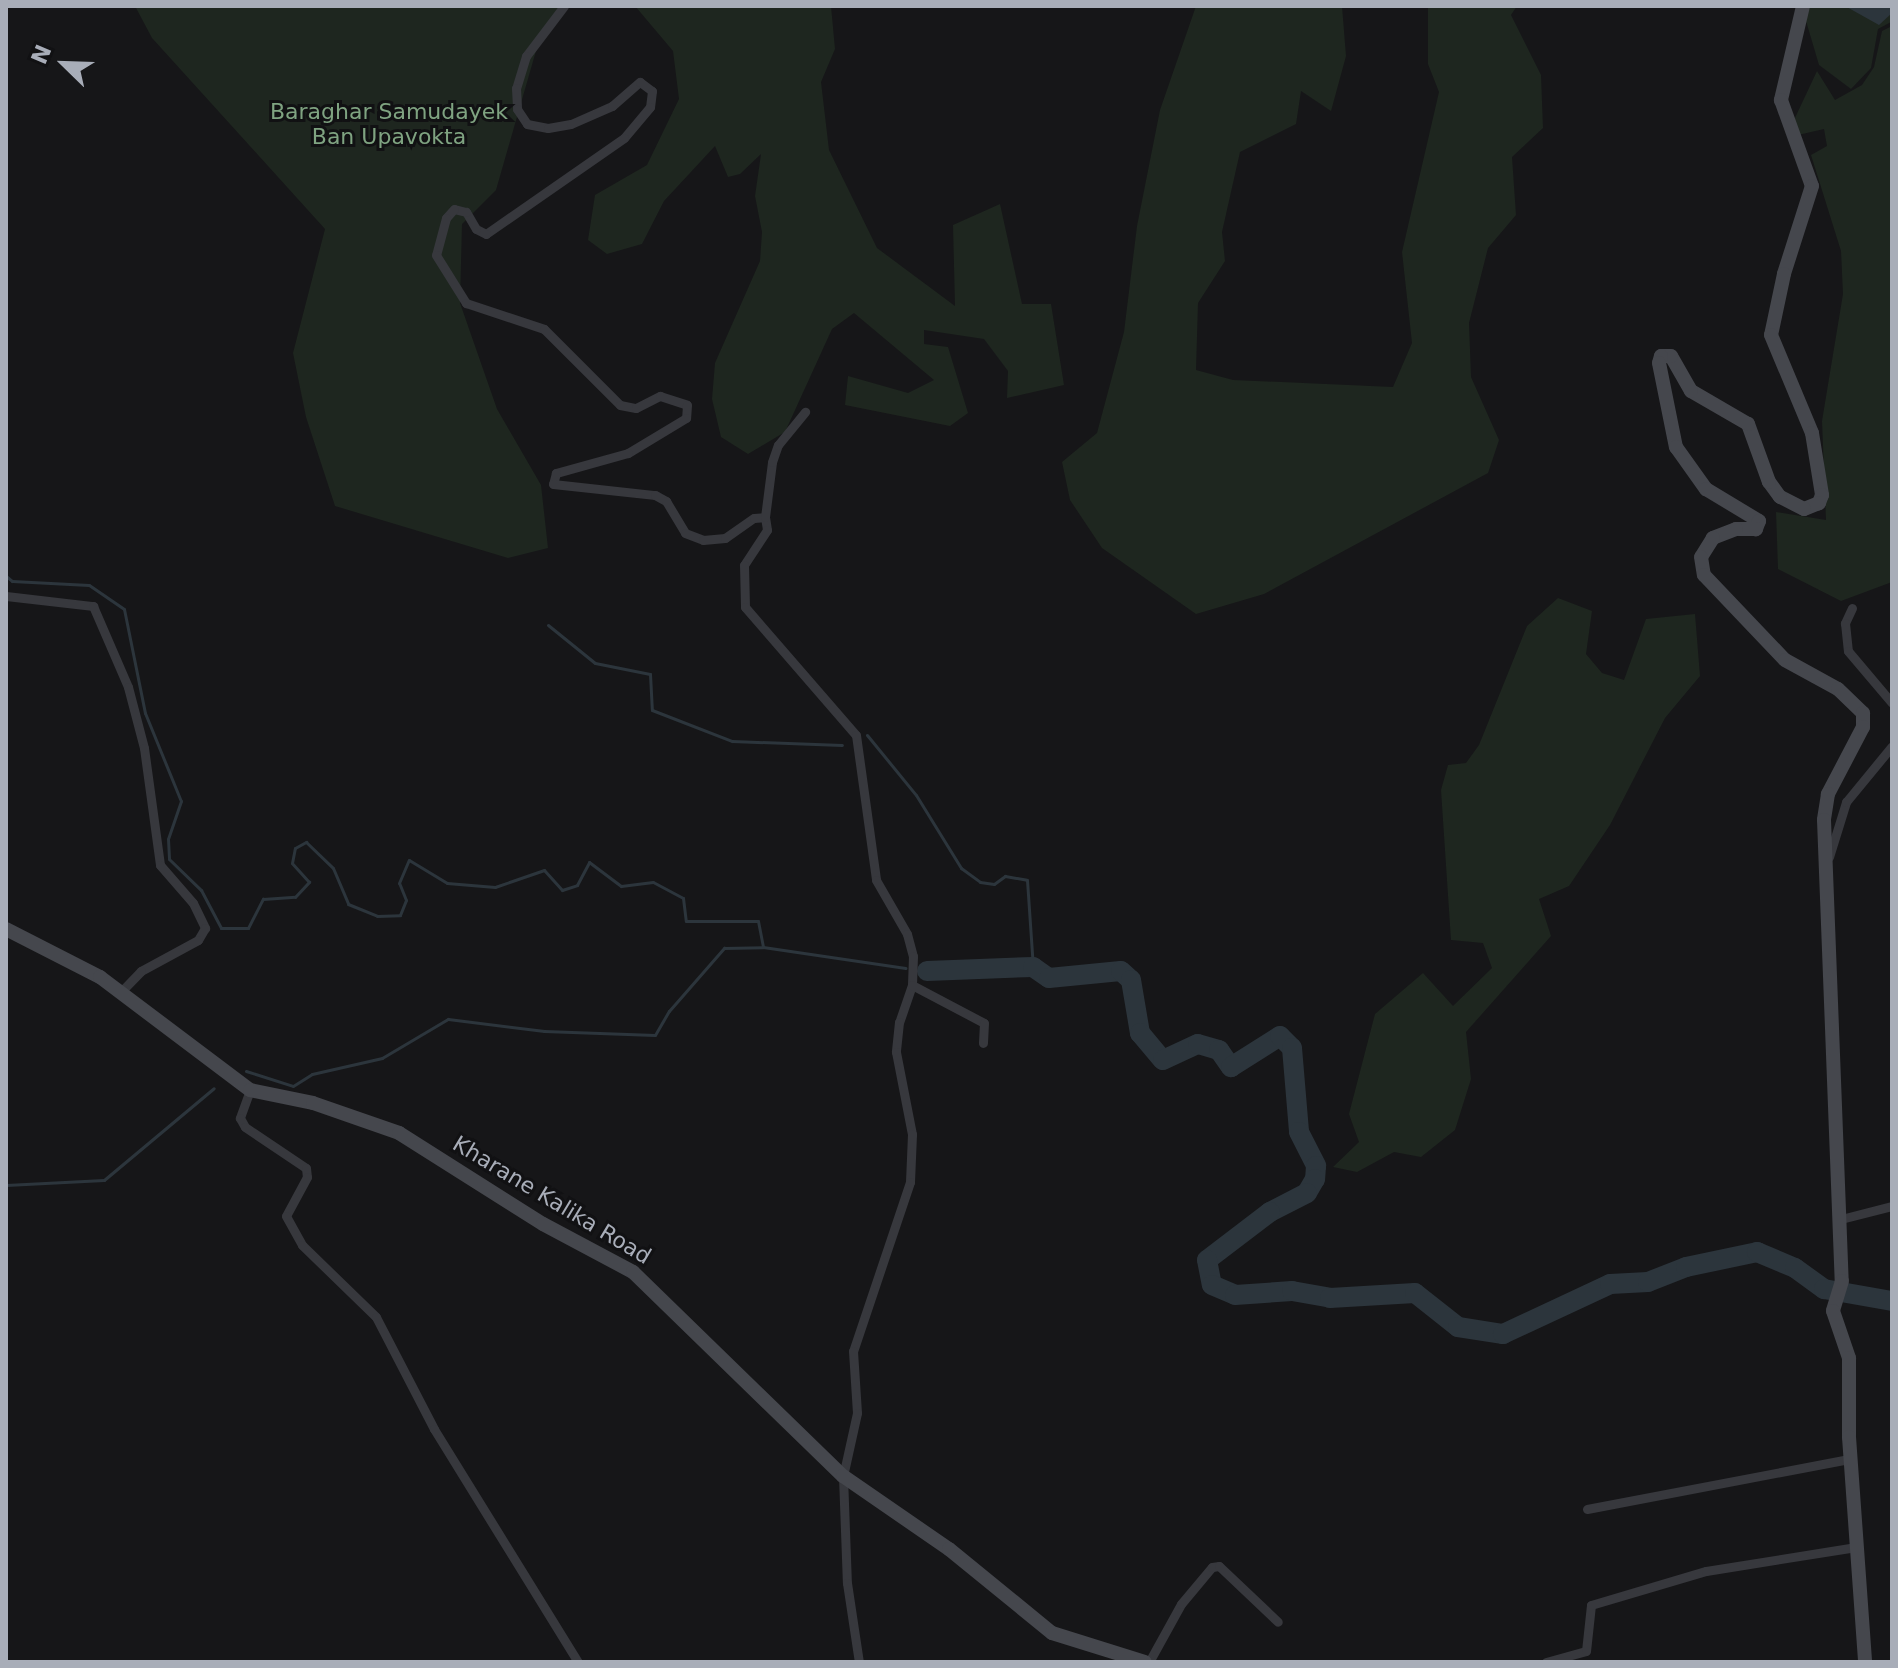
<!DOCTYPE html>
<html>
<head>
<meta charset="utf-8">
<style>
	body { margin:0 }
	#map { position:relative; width:1898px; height:1668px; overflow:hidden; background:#161618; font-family:"DejaVu Sans",sans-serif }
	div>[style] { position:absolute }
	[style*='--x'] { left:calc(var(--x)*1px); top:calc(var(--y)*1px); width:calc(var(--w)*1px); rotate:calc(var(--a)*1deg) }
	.green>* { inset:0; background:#1e261f }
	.water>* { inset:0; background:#2c353c }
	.stream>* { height:3px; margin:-1.5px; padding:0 1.5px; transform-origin:1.5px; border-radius:1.5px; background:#2c353c }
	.river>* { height:20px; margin:-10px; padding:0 10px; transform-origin:10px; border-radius:10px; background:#2c353c }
	.street>* { height:9px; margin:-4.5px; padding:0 4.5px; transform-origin:4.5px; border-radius:4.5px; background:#37383d }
	.secondary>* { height:14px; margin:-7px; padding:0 7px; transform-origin:7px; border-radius:7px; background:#45474d }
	span { translate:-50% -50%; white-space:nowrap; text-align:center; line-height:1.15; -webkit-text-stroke:6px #111113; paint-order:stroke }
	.park-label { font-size:22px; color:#7fa381 }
	.street-label { font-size:22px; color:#a8adb8 }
	.frame { position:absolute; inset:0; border:8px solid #a8adb8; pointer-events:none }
	.north { position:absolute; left:24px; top:24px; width:80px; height:80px; -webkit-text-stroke:6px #111113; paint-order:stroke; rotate:293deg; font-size:22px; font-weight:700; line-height:32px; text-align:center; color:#a8adb8 }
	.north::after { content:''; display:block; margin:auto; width:28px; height:36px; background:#a8adb8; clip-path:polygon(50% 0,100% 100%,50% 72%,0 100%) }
</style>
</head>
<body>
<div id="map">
	<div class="green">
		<div style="clip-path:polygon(135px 6px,565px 6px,536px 51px,496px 190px,462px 224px,460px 303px,497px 409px,541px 485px,548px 548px,508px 558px,335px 506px,306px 417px,293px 353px,325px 229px,152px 38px)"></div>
		<div style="clip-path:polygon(635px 6px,831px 6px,835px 49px,821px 82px,829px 150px,877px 248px,955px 306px,953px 225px,1000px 204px,1022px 304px,1051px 304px,1064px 385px,1007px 398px,1008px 371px,984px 339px,924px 330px,924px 344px,948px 347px,968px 413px,950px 426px,845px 405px,848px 376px,908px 393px,934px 380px,854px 313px,832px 329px,785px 432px,748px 454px,721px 437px,712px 399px,715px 363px,760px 261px,762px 232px,755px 196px,761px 154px,740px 174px,728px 177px,715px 146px,664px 201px,642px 244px,607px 254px,588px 240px,595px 195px,647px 165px,679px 99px,673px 51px)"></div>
		<div style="clip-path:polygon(1196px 6px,1342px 6px,1346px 56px,1331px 111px,1301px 91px,1296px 124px,1240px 152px,1222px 232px,1225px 261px,1198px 303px,1196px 370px,1233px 380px,1393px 387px,1412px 343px,1402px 252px,1439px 92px,1428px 64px,1428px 6px,1517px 6px,1511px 15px,1541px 75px,1543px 128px,1512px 157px,1516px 215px,1488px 248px,1469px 323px,1471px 377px,1499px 440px,1488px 473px,1264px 594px,1196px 614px,1102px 548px,1070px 500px,1062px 462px,1097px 433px,1124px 332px,1137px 226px,1160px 110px)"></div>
		<div style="clip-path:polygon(1808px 6px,1892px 6px,1891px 22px,1878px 29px,1871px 68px,1851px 89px,1819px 65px,1806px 21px)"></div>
		<div style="clip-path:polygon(1892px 26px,1892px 582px,1841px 601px,1778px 569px,1776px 512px,1826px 520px,1822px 421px,1843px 294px,1841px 251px,1811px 155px,1827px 146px,1824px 129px,1798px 135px,1794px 120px,1817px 71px,1835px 100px,1862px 85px,1874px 67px,1882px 31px)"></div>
		<div style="clip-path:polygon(1558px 598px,1592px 611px,1586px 654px,1602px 673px,1624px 680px,1646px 619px,1695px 614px,1700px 676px,1665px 718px,1610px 825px,1569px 886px,1539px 899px,1551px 936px,1466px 1032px,1471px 1079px,1455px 1130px,1421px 1157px,1394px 1152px,1357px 1172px,1333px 1167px,1359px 1142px,1349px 1114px,1375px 1014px,1423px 973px,1453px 1006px,1492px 968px,1483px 943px,1451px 940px,1441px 790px,1448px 765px,1466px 763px,1479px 745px,1527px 626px)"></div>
	</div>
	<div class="water">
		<div style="clip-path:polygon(1845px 6px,1892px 6px,1892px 13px,1879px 25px)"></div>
	</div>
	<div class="stream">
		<div style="--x:6;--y:576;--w:8;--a:40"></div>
		<div style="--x:12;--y:581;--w:77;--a:3"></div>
		<div style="--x:89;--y:585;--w:42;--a:34.4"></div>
		<div style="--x:124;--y:609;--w:106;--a:78.6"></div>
		<div style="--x:145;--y:713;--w:95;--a:67.8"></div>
		<div style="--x:181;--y:801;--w:40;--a:108.9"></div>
		<div style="--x:168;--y:839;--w:20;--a:87"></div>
		<div style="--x:169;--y:859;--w:45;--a:44.1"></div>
		<div style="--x:201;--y:890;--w:43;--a:62.2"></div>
		<div style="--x:221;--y:928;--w:27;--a:0"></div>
		<div style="--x:248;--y:928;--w:33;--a:-63"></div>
		<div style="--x:263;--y:899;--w:32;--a:-4"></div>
		<div style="--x:295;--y:897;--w:21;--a:-47"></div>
		<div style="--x:309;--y:882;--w:25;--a:-132"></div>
		<div style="--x:292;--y:863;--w:15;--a:-79"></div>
		<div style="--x:295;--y:848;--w:13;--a:-29"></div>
		<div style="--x:306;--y:842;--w:37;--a:44"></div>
		<div style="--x:333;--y:868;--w:39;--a:67"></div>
		<div style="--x:348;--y:904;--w:31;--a:22"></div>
		<div style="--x:377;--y:916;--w:23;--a:-2"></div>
		<div style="--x:400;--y:915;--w:16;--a:-68"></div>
		<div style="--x:406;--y:900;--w:18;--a:-112"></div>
		<div style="--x:399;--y:883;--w:25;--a:-67"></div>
		<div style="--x:409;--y:860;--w:44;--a:31.2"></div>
		<div style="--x:447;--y:883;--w:48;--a:4.8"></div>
		<div style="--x:495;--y:887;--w:52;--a:-19.1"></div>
		<div style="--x:544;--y:870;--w:27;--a:48"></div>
		<div style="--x:562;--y:890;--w:16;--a:-18"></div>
		<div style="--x:577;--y:885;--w:26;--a:-62"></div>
		<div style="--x:589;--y:862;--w:40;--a:37"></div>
		<div style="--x:621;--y:886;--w:32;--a:-7"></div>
		<div style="--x:653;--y:882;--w:34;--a:28"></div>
		<div style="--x:683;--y:898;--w:23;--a:83"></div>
		<div style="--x:686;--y:921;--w:72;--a:0"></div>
		<div style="--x:758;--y:921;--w:26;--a:79"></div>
		<div style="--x:763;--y:947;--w:144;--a:8.4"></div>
		<div style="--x:548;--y:625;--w:60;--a:39"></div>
		<div style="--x:595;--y:663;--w:56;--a:11.3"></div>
		<div style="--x:650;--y:674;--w:36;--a:87"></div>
		<div style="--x:652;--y:710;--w:86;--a:21.2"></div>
		<div style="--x:732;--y:741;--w:110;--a:2.1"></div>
		<div style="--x:867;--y:735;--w:77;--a:50.8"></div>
		<div style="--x:916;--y:795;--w:86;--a:58.3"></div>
		<div style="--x:961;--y:868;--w:24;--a:36"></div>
		<div style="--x:980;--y:882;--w:14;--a:8"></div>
		<div style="--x:994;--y:884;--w:14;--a:-36"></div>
		<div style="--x:1005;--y:876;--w:22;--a:10"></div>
		<div style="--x:1027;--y:880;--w:87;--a:86.1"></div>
		<div style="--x:246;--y:1071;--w:49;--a:17.7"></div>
		<div style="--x:293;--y:1086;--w:22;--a:-32"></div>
		<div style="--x:312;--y:1074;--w:72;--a:-12.9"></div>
		<div style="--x:382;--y:1058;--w:77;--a:-30.6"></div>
		<div style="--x:448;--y:1019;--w:97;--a:7.1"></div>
		<div style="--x:544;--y:1031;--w:111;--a:2.1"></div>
		<div style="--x:655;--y:1035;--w:28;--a:-60"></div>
		<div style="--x:669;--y:1011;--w:84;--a:-48.9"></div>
		<div style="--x:724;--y:948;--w:39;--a:-1"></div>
		<div style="--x:6;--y:1185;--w:98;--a:-2.9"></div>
		<div style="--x:104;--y:1180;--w:143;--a:-39.9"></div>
	</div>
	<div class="river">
		<div style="--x:927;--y:971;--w:106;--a:-2.2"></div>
		<div style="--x:1033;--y:967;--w:19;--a:35"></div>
		<div style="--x:1049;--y:978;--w:72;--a:-5.6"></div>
		<div style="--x:1121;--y:971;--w:13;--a:42"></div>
		<div style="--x:1131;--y:980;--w:54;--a:80.4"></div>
		<div style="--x:1140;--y:1033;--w:35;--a:50"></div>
		<div style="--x:1163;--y:1060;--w:38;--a:-25"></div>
		<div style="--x:1198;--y:1044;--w:22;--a:16"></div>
		<div style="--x:1219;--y:1050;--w:21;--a:55"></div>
		<div style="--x:1231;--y:1067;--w:58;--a:-32.3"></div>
		<div style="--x:1280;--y:1036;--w:17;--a:45"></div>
		<div style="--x:1292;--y:1048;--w:84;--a:85.2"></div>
		<div style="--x:1299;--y:1132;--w:38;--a:63"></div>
		<div style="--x:1316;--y:1166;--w:13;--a:94"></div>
		<div style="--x:1315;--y:1179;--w:16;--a:120"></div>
		<div style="--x:1307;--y:1193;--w:42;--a:152.8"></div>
		<div style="--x:1270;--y:1212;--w:79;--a:142.7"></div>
		<div style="--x:1207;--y:1260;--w:25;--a:79"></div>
		<div style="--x:1212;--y:1285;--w:25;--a:23"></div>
		<div style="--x:1235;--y:1295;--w:57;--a:-4"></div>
		<div style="--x:1292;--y:1291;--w:39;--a:10"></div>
		<div style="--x:1330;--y:1298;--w:85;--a:-3.4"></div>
		<div style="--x:1415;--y:1293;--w:55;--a:38.3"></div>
		<div style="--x:1458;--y:1327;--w:46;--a:8.8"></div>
		<div style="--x:1503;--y:1334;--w:118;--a:-25"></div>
		<div style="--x:1610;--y:1284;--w:38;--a:-3"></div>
		<div style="--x:1648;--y:1282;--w:41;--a:-21.5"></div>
		<div style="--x:1686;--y:1267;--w:73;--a:-11.9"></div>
		<div style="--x:1757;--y:1252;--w:41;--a:22.8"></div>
		<div style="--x:1795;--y:1268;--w:36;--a:36"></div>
		<div style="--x:1824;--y:1289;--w:69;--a:10"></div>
	</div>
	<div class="street">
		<div style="--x:564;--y:6;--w:63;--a:127.2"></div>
		<div style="--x:526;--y:56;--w:34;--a:107"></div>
		<div style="--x:516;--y:88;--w:21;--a:87"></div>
		<div style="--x:517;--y:109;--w:18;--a:56"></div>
		<div style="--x:527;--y:124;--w:21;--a:11"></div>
		<div style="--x:548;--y:128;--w:23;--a:-10"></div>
		<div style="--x:571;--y:124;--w:45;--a:-23.7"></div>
		<div style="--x:612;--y:106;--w:37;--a:-41"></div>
		<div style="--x:640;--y:82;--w:15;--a:37"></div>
		<div style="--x:652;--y:91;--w:16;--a:97"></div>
		<div style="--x:650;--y:107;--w:40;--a:130"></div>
		<div style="--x:624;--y:138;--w:168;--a:145.2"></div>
		<div style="--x:486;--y:234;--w:11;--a:-153"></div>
		<div style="--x:476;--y:229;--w:20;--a:-120"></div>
		<div style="--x:466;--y:212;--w:12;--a:-166"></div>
		<div style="--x:454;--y:209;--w:12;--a:132"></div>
		<div style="--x:446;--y:218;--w:38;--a:105"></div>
		<div style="--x:436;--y:255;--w:57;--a:58"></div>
		<div style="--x:466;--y:303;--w:82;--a:18.4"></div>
		<div style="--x:544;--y:329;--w:107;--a:45"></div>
		<div style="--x:620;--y:405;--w:16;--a:11"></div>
		<div style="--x:636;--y:408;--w:27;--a:-27"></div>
		<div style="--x:660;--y:396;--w:28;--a:18"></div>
		<div style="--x:687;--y:405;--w:13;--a:94"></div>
		<div style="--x:686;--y:418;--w:68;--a:148.9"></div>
		<div style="--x:628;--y:453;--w:75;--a:164.5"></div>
		<div style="--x:556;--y:473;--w:11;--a:105"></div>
		<div style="--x:553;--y:484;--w:103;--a:6.2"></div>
		<div style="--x:655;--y:495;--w:13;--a:29"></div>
		<div style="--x:666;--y:501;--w:37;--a:59"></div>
		<div style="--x:685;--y:533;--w:19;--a:21"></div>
		<div style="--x:703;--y:540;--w:22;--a:-5"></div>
		<div style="--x:725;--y:538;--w:35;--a:-35"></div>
		<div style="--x:754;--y:518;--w:11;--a:-5"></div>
		<div style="--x:765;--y:517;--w:13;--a:81"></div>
		<div style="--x:767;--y:530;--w:42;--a:123.3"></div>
		<div style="--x:744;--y:565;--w:42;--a:88.6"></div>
		<div style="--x:745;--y:607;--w:169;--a:49.1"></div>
		<div style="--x:856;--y:735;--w:146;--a:82.1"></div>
		<div style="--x:876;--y:880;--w:62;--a:60.1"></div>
		<div style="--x:907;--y:934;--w:23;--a:75"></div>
		<div style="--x:913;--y:956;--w:29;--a:92"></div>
		<div style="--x:912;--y:985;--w:39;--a:109"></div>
		<div style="--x:899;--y:1022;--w:30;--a:96"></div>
		<div style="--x:896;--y:1052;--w:84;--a:79"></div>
		<div style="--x:912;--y:1134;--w:48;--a:92.4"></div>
		<div style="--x:910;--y:1182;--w:178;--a:108.6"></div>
		<div style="--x:853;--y:1351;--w:62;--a:86.3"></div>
		<div style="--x:857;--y:1413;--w:65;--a:102.5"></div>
		<div style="--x:843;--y:1476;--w:107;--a:87.9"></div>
		<div style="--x:847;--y:1583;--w:80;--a:81.4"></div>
		<div style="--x:765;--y:517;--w:55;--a:-82.7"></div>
		<div style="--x:772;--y:462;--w:18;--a:-71"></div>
		<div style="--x:778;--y:445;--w:43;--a:-50.7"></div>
		<div style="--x:6;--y:596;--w:88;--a:6.6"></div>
		<div style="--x:93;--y:606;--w:88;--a:66.6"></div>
		<div style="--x:128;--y:687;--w:63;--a:75.3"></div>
		<div style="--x:144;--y:748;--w:118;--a:82.2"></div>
		<div style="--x:160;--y:865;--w:50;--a:49"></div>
		<div style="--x:193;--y:903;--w:28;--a:64"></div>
		<div style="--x:205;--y:928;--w:14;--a:120"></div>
		<div style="--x:198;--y:940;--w:65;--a:151.5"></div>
		<div style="--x:141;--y:971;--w:29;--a:134"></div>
		<div style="--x:1852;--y:608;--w:17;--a:115"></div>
		<div style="--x:1845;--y:623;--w:28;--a:84"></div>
		<div style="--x:1848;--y:651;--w:68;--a:49.8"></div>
		<div style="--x:1829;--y:857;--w:58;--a:-72.8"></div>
		<div style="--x:1846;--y:802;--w:72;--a:-50.6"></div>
		<div style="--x:912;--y:985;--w:81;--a:27.8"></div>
		<div style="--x:984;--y:1023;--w:20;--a:93"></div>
		<div style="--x:250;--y:1090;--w:30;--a:110"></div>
		<div style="--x:240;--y:1118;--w:10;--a:61"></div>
		<div style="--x:245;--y:1127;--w:73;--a:33.9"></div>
		<div style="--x:306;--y:1168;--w:9;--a:84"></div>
		<div style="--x:307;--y:1177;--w:44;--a:118.3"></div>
		<div style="--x:286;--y:1216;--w:33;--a:61"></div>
		<div style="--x:302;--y:1245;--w:103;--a:44.2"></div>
		<div style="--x:376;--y:1317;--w:126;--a:62.6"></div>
		<div style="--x:434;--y:1429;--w:274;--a:58.3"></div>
		<div style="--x:1841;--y:1219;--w:53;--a:-14.3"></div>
		<div style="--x:1587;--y:1509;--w:268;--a:-10.8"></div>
		<div style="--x:1149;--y:1662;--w:66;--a:-61.1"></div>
		<div style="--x:1181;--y:1604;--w:48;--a:-50"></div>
		<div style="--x:1212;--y:1567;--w:7;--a:-8"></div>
		<div style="--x:1219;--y:1566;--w:81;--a:43.5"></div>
		<div style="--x:1546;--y:1662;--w:41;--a:-15.4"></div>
		<div style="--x:1586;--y:1651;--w:46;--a:-83.8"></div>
		<div style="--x:1591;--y:1605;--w:120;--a:-16.5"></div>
		<div style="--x:1706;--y:1571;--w:152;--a:-9.1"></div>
	</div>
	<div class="secondary">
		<div style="--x:1803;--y:6;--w:97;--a:103.2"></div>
		<div style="--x:1781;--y:100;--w:91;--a:70.2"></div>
		<div style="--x:1812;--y:186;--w:92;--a:107.7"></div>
		<div style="--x:1784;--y:274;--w:62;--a:102"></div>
		<div style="--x:1771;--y:335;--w:106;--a:67.3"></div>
		<div style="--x:1812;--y:433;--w:63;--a:80.8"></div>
		<div style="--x:1822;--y:495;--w:9;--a:111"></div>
		<div style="--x:1819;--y:503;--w:16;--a:158"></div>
		<div style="--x:1804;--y:509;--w:27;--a:-153"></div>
		<div style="--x:1780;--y:497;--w:19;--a:-126"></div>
		<div style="--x:1769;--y:482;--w:62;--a:-109.9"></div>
		<div style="--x:1748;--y:424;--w:66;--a:-149.9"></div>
		<div style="--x:1691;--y:391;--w:40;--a:-119.7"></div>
		<div style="--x:1671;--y:356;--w:10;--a:180"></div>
		<div style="--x:1661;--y:356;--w:7;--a:106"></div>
		<div style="--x:1659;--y:363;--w:86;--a:78.6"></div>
		<div style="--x:1676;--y:447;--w:52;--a:54.5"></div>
		<div style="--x:1706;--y:489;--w:62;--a:31.1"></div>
		<div style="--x:1759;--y:521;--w:9;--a:111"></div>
		<div style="--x:1756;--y:529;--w:20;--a:180"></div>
		<div style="--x:1736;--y:529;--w:25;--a:159"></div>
		<div style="--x:1713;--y:538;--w:22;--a:122"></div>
		<div style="--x:1701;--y:557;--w:18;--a:81"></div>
		<div style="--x:1704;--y:575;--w:117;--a:46.4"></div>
		<div style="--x:1785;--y:660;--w:60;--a:28.7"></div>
		<div style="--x:1838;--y:689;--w:35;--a:44"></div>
		<div style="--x:1863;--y:713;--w:14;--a:90"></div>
		<div style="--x:1863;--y:727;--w:76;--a:117.6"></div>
		<div style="--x:1828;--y:794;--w:26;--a:99"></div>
		<div style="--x:1824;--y:820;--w:461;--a:87.8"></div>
		<div style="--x:1842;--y:1281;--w:31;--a:107"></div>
		<div style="--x:1833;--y:1311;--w:50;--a:71.2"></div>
		<div style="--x:1849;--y:1358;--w:79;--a:90"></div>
		<div style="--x:1849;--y:1437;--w:226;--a:85.9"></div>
		<div style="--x:6;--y:929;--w:106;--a:27.1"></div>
		<div style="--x:100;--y:977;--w:188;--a:37"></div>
		<div style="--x:250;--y:1090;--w:64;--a:11.7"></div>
		<div style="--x:313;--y:1103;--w:91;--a:19.2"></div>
		<div style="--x:399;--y:1133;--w:170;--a:32.3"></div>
		<div style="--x:543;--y:1224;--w:102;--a:28.1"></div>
		<div style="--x:633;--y:1272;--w:293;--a:44.2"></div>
		<div style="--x:843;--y:1476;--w:129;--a:34.6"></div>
		<div style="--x:949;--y:1549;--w:133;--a:39.2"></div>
		<div style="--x:1052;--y:1633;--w:97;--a:17.3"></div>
	</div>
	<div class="park-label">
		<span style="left:389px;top:124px">Baraghar Samudayek<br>Ban Upavokta</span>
	</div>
	<div class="street-label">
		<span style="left:552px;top:1200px;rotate:31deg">Kharane Kalika Road</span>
	</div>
	<div class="frame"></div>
	<div class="north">N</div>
</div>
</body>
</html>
